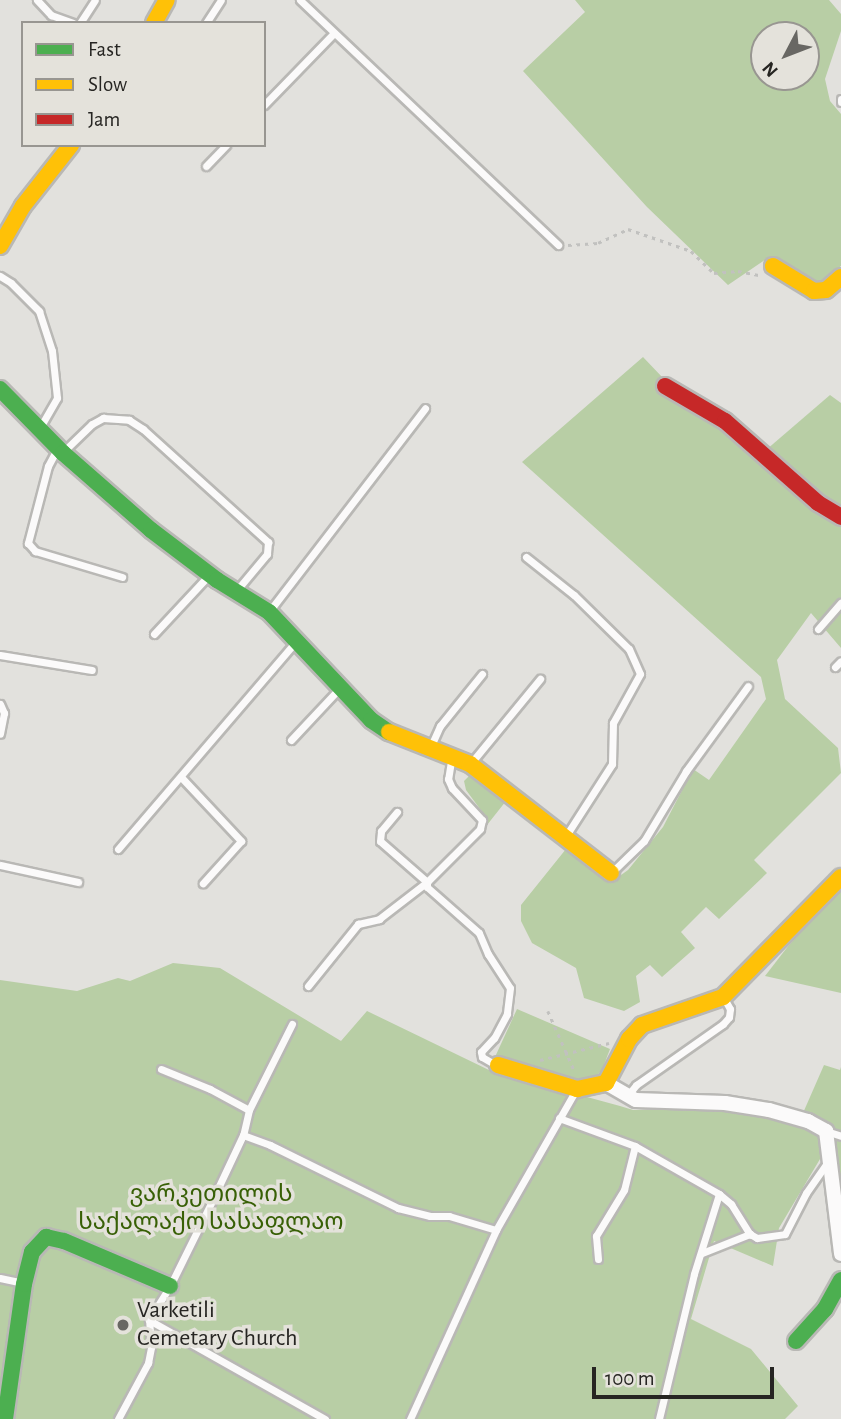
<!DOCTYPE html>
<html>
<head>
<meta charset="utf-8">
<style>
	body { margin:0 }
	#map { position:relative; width:841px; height:1419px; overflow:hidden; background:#e2e1dd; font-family:"Alegreya Sans","Noto Sans Georgian",sans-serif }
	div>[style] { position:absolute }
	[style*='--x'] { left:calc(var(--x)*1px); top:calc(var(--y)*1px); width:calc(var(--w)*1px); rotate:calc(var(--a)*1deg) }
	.green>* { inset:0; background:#b8cea5 }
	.path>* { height:2.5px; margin-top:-1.25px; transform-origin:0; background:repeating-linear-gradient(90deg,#c1c1bf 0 3.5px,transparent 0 8.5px) }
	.roads { filter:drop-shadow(2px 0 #b9b8b5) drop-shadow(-2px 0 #b9b8b5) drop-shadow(0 2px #b9b8b5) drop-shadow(0 -2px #b9b8b5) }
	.lane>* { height:7px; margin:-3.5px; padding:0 3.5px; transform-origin:3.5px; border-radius:3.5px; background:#fbfafa }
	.street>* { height:14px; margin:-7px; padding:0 7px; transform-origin:7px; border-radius:7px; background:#fbfafa }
	.fast>* { height:16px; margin:-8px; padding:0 8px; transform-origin:8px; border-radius:8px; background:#4caf50 }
	.slow>* { height:16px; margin:-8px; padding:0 8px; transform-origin:8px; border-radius:8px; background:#ffc107 }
	.jam>* { height:16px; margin:-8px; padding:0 8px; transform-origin:8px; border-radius:8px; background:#c62828 }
	.dots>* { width:19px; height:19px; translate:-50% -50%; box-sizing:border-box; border:4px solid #e4e2db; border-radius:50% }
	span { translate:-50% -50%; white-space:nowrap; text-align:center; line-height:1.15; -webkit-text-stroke:7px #e4e2db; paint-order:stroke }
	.park-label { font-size:24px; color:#386006 }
	.poi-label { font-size:24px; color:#262522 }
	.left { translate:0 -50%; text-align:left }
	.legend { position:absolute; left:21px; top:21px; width:245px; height:126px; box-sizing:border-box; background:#e4e2db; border:2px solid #989691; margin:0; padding:9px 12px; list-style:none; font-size:21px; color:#262522 }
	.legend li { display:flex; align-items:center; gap:14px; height:35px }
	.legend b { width:35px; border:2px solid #989691 }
	.north { position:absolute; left:750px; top:21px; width:70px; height:70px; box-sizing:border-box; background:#e4e2db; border:2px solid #989691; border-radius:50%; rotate:228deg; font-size:19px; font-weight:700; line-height:28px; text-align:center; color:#262522 }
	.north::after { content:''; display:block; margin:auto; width:24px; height:32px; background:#686763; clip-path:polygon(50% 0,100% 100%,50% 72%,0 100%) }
	.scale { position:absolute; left:592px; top:1367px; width:182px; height:32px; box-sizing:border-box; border:4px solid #262522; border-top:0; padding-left:9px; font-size:21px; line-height:24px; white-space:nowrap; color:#262522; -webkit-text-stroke:5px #e4e2db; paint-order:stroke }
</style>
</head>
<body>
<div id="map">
	<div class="green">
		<div style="clip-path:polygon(evenodd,575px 0,829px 0,841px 14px,841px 31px,825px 79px,830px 101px,841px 114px,841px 266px,819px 283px,769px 257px,728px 285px,647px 207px,523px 71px,585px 12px,575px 0,764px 35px,806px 35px,806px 77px,764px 77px,764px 35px)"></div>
		<div style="clip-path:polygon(643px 357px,663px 378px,841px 524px,841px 648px,811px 613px,777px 660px,785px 699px,838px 748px,841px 773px,754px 860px,767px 873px,719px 919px,706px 907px,681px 932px,695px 948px,662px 977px,650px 965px,636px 976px,640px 1002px,624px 1011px,584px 998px,576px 968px,532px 943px,521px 921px,521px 905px,566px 849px,610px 883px,628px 870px,663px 827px,693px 769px,709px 780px,766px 699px,761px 677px,522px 462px)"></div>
		<div style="clip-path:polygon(830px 395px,841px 403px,841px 512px,766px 450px)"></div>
		<div style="clip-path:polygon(469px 776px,506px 801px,487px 825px,483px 813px,466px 790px,464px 781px)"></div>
		<div style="clip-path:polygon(841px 888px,841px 993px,765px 976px,789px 945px)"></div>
		<div style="clip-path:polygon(173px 963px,220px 968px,341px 1041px,367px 1011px,491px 1071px,620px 1106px,633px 1110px,722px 1108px,767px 1114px,807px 1127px,821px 1136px,823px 1154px,779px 1228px,773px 1266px,714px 1241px,691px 1319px,751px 1349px,798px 1406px,785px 1419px,0 1419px,0 980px,77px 991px,118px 978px,130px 981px)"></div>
		<div style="clip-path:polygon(517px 1009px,610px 1049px,602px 1070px,595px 1078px,578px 1083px,495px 1057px)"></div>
		<div style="clip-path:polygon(824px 1065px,840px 1070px,841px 1067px,841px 1197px,834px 1126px,803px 1113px)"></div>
	</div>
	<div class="path">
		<div style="--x:568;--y:245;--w:30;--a:-4"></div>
		<div style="--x:598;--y:243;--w:33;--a:-25"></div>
		<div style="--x:628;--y:229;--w:67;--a:19.2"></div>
		<div style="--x:691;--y:251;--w:32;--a:44"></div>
		<div style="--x:714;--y:273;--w:24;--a:-5"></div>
		<div style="--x:738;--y:271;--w:21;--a:11"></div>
		<div style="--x:548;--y:1011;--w:67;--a:66.1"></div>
		<div style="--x:540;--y:1060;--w:71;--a:-13.8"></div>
	</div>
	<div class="roads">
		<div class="lane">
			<div style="--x:37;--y:0;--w:21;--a:47"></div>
			<div style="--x:51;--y:15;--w:23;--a:20"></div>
			<div style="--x:300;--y:0;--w:356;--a:43.5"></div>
			<div style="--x:80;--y:23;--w:27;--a:-57"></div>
			<div style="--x:206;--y:23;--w:27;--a:-57"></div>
			<div style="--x:841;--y:99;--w:3;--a:90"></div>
			<div style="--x:264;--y:105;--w:100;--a:-45.8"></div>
			<div style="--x:206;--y:166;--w:29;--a:-46"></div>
			<div style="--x:0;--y:276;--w:13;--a:32"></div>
			<div style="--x:11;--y:283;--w:40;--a:45"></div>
			<div style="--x:39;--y:311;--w:42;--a:72"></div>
			<div style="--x:52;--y:351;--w:47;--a:83.9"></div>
			<div style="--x:57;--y:398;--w:32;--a:120"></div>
			<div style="--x:65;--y:450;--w:37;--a:-44"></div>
			<div style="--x:92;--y:424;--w:13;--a:-29"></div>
			<div style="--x:103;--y:418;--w:26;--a:4"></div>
			<div style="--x:129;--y:420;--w:17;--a:33"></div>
			<div style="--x:143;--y:429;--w:169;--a:42.1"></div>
			<div style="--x:268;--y:542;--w:12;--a:95"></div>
			<div style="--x:267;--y:554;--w:47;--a:129.8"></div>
			<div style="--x:56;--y:451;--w:17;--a:118"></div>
			<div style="--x:48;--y:466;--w:80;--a:104.6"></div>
			<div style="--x:28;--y:543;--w:11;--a:49"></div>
			<div style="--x:35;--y:551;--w:91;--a:16.6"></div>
			<div style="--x:526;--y:557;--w:61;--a:38.4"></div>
			<div style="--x:574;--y:595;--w:77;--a:44.5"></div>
			<div style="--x:629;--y:649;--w:27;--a:66"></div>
			<div style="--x:640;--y:674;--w:56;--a:118.9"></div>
			<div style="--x:613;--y:723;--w:41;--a:91.4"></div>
			<div style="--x:612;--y:764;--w:83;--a:122.7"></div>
			<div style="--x:271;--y:609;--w:253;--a:-52.5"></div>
			<div style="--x:818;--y:629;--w:35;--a:-49"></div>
			<div style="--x:154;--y:634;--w:81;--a:-47"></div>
			<div style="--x:0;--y:655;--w:93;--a:9.3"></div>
			<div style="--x:835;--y:667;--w:8;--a:-45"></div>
			<div style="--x:0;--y:704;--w:10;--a:66"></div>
			<div style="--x:4;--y:713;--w:21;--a:101"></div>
			<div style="--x:291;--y:740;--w:69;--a:-46.8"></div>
			<div style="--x:431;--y:746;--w:22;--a:-66"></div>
			<div style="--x:440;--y:726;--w:67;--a:-51.1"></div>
			<div style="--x:451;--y:761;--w:18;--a:99"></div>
			<div style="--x:448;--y:779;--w:10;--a:66"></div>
			<div style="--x:452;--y:788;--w:44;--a:46.8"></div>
			<div style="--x:482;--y:820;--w:9;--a:103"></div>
			<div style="--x:480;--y:829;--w:75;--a:135"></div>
			<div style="--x:427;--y:882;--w:5;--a:90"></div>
			<div style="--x:427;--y:887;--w:69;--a:41.5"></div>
			<div style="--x:479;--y:933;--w:23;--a:67"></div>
			<div style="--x:488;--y:954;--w:40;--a:57.1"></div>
			<div style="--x:510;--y:988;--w:26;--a:97"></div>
			<div style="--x:507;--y:1014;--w:27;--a:118"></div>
			<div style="--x:494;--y:1038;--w:19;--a:133"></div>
			<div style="--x:481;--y:1052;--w:5;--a:79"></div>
			<div style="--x:482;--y:1057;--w:14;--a:30"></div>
			<div style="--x:471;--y:763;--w:109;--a:-50.6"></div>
			<div style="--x:181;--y:777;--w:88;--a:46.8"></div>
			<div style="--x:241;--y:841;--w:57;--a:132.1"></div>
			<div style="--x:118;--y:849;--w:270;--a:-49.4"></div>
			<div style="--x:0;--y:865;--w:80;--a:12.3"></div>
			<div style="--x:613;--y:871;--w:43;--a:-44.1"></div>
			<div style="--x:644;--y:841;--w:82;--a:-59"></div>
			<div style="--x:686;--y:771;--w:105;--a:-53.9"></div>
			<div style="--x:308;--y:986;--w:80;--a:-51.1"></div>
			<div style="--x:358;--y:924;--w:22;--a:-13"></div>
			<div style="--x:379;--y:919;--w:61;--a:-37.6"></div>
			<div style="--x:427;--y:882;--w:62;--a:-138.9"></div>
			<div style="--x:380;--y:841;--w:10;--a:-84"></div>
			<div style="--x:381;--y:831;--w:25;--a:-50"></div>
			<div style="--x:292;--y:1024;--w:96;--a:116.6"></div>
			<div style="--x:249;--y:1110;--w:26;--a:103"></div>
			<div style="--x:243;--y:1135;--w:75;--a:115.2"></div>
			<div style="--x:211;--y:1203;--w:93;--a:116.3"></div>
			<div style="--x:170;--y:1286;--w:40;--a:122"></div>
			<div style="--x:149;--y:1320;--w:202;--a:29.4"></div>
			<div style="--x:161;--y:1069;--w:53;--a:22.2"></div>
			<div style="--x:210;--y:1089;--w:44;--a:28.3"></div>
			<div style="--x:628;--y:1095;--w:13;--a:-51"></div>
			<div style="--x:636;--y:1085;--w:106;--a:-35"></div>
			<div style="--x:723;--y:1024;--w:9;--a:-49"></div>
			<div style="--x:729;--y:1017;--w:8;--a:-83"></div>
			<div style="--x:730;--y:1009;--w:13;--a:-119"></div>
			<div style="--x:559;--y:1118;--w:81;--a:20.2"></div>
			<div style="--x:635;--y:1146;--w:97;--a:29.7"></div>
			<div style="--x:719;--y:1194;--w:84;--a:107.4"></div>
			<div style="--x:694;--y:1274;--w:149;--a:103.6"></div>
			<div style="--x:826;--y:1131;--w:16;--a:18"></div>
			<div style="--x:243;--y:1135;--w:29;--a:20"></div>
			<div style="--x:270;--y:1145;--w:143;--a:26.2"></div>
			<div style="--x:398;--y:1208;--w:33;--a:14"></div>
			<div style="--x:430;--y:1216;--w:19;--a:0"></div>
			<div style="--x:449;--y:1216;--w:49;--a:16.6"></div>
			<div style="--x:719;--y:1194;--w:16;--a:40"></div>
			<div style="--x:731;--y:1204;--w:36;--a:58"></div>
			<div style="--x:750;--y:1234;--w:8;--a:30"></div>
			<div style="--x:757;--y:1238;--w:28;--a:-8"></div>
			<div style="--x:785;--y:1234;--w:46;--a:-62.9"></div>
			<div style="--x:806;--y:1193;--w:39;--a:-55"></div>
			<div style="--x:702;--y:1253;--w:52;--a:-21.6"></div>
			<div style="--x:598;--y:1259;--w:23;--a:-95"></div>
			<div style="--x:596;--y:1236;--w:54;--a:-58.7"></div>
			<div style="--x:624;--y:1190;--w:45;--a:-76"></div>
			<div style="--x:0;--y:1278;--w:24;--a:12"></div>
			<div style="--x:118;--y:1419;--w:64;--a:-61.8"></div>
			<div style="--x:148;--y:1363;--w:16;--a:-79"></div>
			<div style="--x:151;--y:1347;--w:27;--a:-94"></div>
			<div style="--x:410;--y:1419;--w:208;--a:-65.5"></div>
			<div style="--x:496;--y:1230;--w:158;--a:-60.3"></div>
		</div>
		<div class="street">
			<div style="--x:606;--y:1083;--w:34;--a:30"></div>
			<div style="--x:636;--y:1100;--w:89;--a:1.9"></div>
			<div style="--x:725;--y:1103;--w:45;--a:9"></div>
			<div style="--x:769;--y:1110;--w:41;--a:15.8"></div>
			<div style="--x:808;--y:1121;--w:21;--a:29"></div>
			<div style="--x:826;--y:1131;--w:124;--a:83"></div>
		</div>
		<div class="fast">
			<div style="--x:0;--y:389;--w:90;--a:45.5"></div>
			<div style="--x:63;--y:453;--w:117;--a:41.2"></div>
			<div style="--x:151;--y:530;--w:83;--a:37.1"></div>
			<div style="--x:217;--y:580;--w:61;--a:31.6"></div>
			<div style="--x:269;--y:612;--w:149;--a:46.6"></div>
			<div style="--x:371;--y:720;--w:22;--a:34"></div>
			<div style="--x:796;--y:1341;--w:43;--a:-47.8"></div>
			<div style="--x:825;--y:1309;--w:33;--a:-61"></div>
			<div style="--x:5;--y:1419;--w:136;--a:-82"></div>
			<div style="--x:24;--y:1284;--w:33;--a:-76"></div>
			<div style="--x:32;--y:1252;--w:21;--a:-47"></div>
			<div style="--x:46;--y:1237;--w:18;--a:13"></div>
			<div style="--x:64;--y:1241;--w:115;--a:23"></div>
		</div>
		<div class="slow">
			<div style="--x:154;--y:23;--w:26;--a:-61"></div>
			<div style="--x:0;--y:246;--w:46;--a:-60.1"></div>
			<div style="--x:23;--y:206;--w:78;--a:-51.8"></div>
			<div style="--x:773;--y:266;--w:48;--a:31.4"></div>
			<div style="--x:814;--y:291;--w:12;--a:-5"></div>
			<div style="--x:826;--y:290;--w:20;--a:-41"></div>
			<div style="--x:389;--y:732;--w:87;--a:21.6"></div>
			<div style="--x:470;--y:764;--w:178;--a:37.7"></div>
			<div style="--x:498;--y:1065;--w:83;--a:16.9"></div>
			<div style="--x:577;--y:1089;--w:30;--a:-12"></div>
			<div style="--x:606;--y:1083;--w:50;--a:-62.4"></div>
			<div style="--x:629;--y:1039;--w:19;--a:-47"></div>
			<div style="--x:642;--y:1025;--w:86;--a:-19.1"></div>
			<div style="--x:723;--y:997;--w:168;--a:-45.5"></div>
		</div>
		<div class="jam">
			<div style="--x:665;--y:386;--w:69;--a:30.3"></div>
			<div style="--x:725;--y:421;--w:124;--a:41.4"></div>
			<div style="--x:818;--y:503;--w:27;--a:31"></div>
		</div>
	</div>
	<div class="dots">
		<div style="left:123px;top:1325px;background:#686763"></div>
	</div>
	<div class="park-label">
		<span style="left:211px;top:1209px">ვარკეთილის<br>საქალაქო სასაფლაო</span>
	</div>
	<div class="poi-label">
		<span class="left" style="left:137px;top:1325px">Varketili<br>Cemetary Church</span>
	</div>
	<ul class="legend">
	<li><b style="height:9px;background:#4caf50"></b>Fast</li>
	<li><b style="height:9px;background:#ffc107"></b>Slow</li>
	<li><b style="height:9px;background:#c62828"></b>Jam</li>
	</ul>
	<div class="north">N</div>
	<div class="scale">100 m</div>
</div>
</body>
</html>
